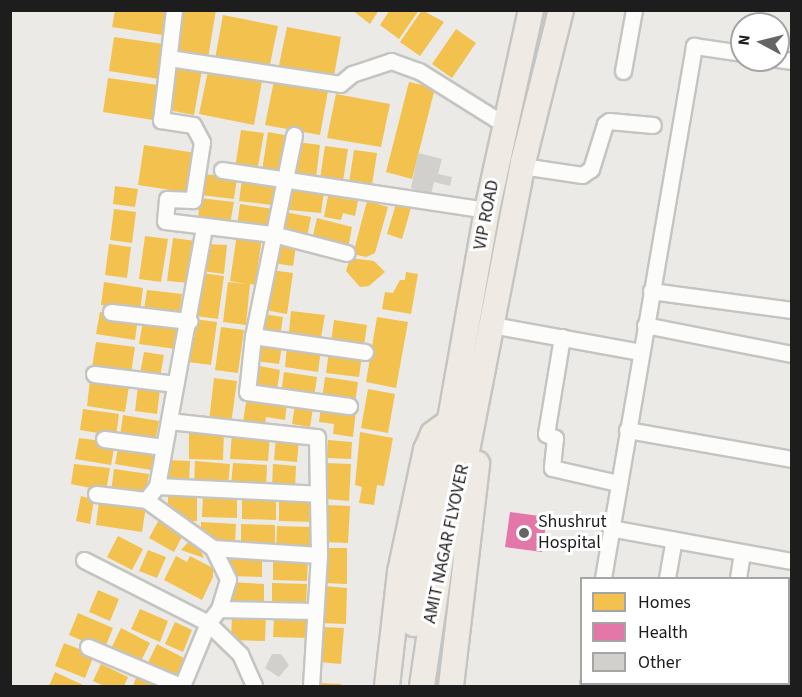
<!DOCTYPE html>
<html>
<head>
<meta charset="utf-8">
<style>
	body { margin:0 }
	#map { position:relative; width:802px; height:697px; overflow:hidden; background:#eceae6; font-family:"Source Sans 3",sans-serif }
	div>[style] { position:absolute }
	[style*='--x'] { left:calc(var(--x)*1px); top:calc(var(--y)*1px); width:calc(var(--w)*1px); rotate:calc(var(--a)*1deg) }
	.homes>* { inset:0; background:#f2c14e }
	.health>* { inset:0; background:#e377a8 }
	.building>* { inset:0; background:#d2d0cd }
	.roads { filter:drop-shadow(2px 0 #c4c4c2) drop-shadow(-2px 0 #c4c4c2) drop-shadow(0 2px #c4c4c2) drop-shadow(0 -2px #c4c4c2) }
	.minor>* { height:15px; margin:-7.5px; padding:0 7.5px; transform-origin:7.5px; border-radius:7.5px; background:#fcfcfb }
	.primary>* { height:24px; margin:-12px; padding:0 12px; transform-origin:12px; border-radius:12px; background:#efebe4 }
	.dots>* { width:16px; height:16px; translate:-50% -50%; box-sizing:border-box; border:3px solid #fff; border-radius:50% }
	span { translate:-50% -50%; white-space:nowrap; text-align:center; line-height:1.15; -webkit-text-stroke:6px #fff; paint-order:stroke }
	.street-label { font-size:18px; color:#1d1d1d }
	.poi-label { font-size:18px; color:#1d1d1d }
	.left { translate:0 -50%; text-align:left }
	.frame { position:absolute; inset:0; border:12px solid #1d1d1d; pointer-events:none }
	.legend { position:absolute; left:580px; top:577px; width:210px; height:108px; box-sizing:border-box; background:#fff; border:2px solid #a5a5a5; margin:0; padding:8px 10px; list-style:none; font-size:18px; color:#1d1d1d }
	.legend li { display:flex; align-items:center; gap:12px; height:30px }
	.legend b { width:30px; border:2px solid #a5a5a5 }
	.north { position:absolute; left:730px; top:12px; width:60px; height:60px; box-sizing:border-box; background:#fff; border:2px solid #a5a5a5; border-radius:50%; rotate:277deg; font-size:16px; font-weight:700; line-height:24px; text-align:center; color:#1d1d1d }
	.north::after { content:''; display:block; margin:auto; width:21px; height:27px; background:#656563; clip-path:polygon(50% 0,100% 100%,50% 72%,0 100%) }
</style>
</head>
<body>
<div id="map">
	<div class="homes">
		<div style="clip-path:polygon(115px 10px,166px 10px,162px 35px,112px 27px)"></div>
		<div style="clip-path:polygon(184px 10px,216px 10px,208px 58px,177px 53px)"></div>
		<div style="clip-path:polygon(352px 10px,379px 10px,370px 24px)"></div>
		<div style="clip-path:polygon(390px 10px,419px 10px,399px 39px,380px 25px)"></div>
		<div style="clip-path:polygon(422px 10px,444px 22px,420px 56px,400px 42px)"></div>
		<div style="clip-path:polygon(223px 15px,278px 26px,269px 69px,215px 59px)"></div>
		<div style="clip-path:polygon(287px 27px,341px 37px,333px 81px,278px 70px)"></div>
		<div style="clip-path:polygon(456px 29px,476px 43px,452px 78px,432px 64px)"></div>
		<div style="clip-path:polygon(114px 37px,164px 44px,159px 79px,109px 71px)"></div>
		<div style="clip-path:polygon(176px 65px,202px 70px,194px 115px,168px 110px)"></div>
		<div style="clip-path:polygon(208px 71px,262px 81px,254px 125px,199px 114px)"></div>
		<div style="clip-path:polygon(108px 78px,158px 85px,153px 120px,103px 112px)"></div>
		<div style="clip-path:polygon(274px 81px,328px 91px,320px 135px,265px 125px)"></div>
		<div style="clip-path:polygon(409px 82px,435px 88px,412px 179px,386px 172px)"></div>
		<div style="clip-path:polygon(336px 94px,390px 104px,381px 147px,327px 138px)"></div>
		<div style="clip-path:polygon(241px 130px,264px 133px,257px 172px,235px 168px)"></div>
		<div style="clip-path:polygon(268px 132px,290px 136px,284px 175px,262px 171px)"></div>
		<div style="clip-path:polygon(297px 142px,320px 145px,316px 178px,293px 175px)"></div>
		<div style="clip-path:polygon(144px 145px,196px 153px,190px 193px,138px 185px)"></div>
		<div style="clip-path:polygon(325px 146px,348px 149px,343px 181px,320px 178px)"></div>
		<div style="clip-path:polygon(354px 150px,377px 153px,372px 185px,349px 183px)"></div>
		<div style="clip-path:polygon(204px 174px,237px 178px,234px 199px,201px 195px)"></div>
		<div style="clip-path:polygon(242px 179px,275px 184px,272px 205px,239px 201px)"></div>
		<div style="clip-path:polygon(115px 186px,138px 189px,135px 207px,113px 204px)"></div>
		<div style="clip-path:polygon(291px 188px,324px 192px,321px 213px,289px 210px)"></div>
		<div style="clip-path:polygon(328px 196px,358px 201px,355px 216px,343px 213px,341px 220px,324px 217px)"></div>
		<div style="clip-path:polygon(200px 198px,234px 202px,230px 224px,198px 219px)"></div>
		<div style="clip-path:polygon(367px 201px,388px 207px,375px 253px,366px 257px,353px 254px)"></div>
		<div style="clip-path:polygon(240px 204px,273px 209px,270px 230px,237px 226px)"></div>
		<div style="clip-path:polygon(396px 204px,411px 208px,402px 239px,387px 234px)"></div>
		<div style="clip-path:polygon(114px 209px,136px 212px,132px 243px,110px 240px)"></div>
		<div style="clip-path:polygon(285px 212px,311px 217px,307px 237px,281px 232px)"></div>
		<div style="clip-path:polygon(317px 218px,352px 227px,348px 248px,312px 240px)"></div>
		<div style="clip-path:polygon(237px 234px,262px 238px,255px 285px,250px 284px,246px 325px,223px 322px,228px 282px,246px 284px,230px 281px)"></div>
		<div style="clip-path:polygon(145px 236px,168px 239px,161px 282px,139px 279px)"></div>
		<div style="clip-path:polygon(173px 238px,196px 241px,190px 283px,167px 281px)"></div>
		<div style="clip-path:polygon(277px 243px,296px 246px,293px 266px,273px 263px)"></div>
		<div style="clip-path:polygon(109px 244px,131px 247px,127px 278px,105px 275px)"></div>
		<div style="clip-path:polygon(206px 244px,227px 245px,224px 274px,202px 271px)"></div>
		<div style="clip-path:polygon(350px 258px,374px 261px,385px 272px,369px 286px,360px 287px,346px 271px)"></div>
		<div style="clip-path:polygon(271px 270px,293px 273px,287px 314px,265px 310px)"></div>
		<div style="clip-path:polygon(406px 272px,418px 274px,411px 314px,382px 309px,385px 292px,393px 293px,400px 280px,405px 280px)"></div>
		<div style="clip-path:polygon(201px 273px,224px 276px,218px 319px,196px 316px)"></div>
		<div style="clip-path:polygon(104px 282px,143px 288px,140px 311px,101px 305px)"></div>
		<div style="clip-path:polygon(147px 290px,182px 294px,179px 315px,144px 310px)"></div>
		<div style="clip-path:polygon(291px 311px,325px 315px,321px 337px,289px 332px)"></div>
		<div style="clip-path:polygon(100px 312px,138px 318px,135px 340px,96px 334px)"></div>
		<div style="clip-path:polygon(264px 314px,283px 317px,280px 336px,261px 333px)"></div>
		<div style="clip-path:polygon(377px 317px,408px 322px,396px 388px,366px 382px)"></div>
		<div style="clip-path:polygon(194px 319px,217px 322px,211px 365px,188px 362px)"></div>
		<div style="clip-path:polygon(334px 320px,367px 325px,364px 346px,331px 342px)"></div>
		<div style="clip-path:polygon(143px 321px,179px 326px,176px 349px,139px 344px)"></div>
		<div style="clip-path:polygon(221px 327px,244px 330px,238px 373px,215px 370px)"></div>
		<div style="clip-path:polygon(96px 342px,135px 347px,131px 373px,92px 368px)"></div>
		<div style="clip-path:polygon(259px 342px,282px 346px,279px 364px,256px 361px)"></div>
		<div style="clip-path:polygon(287px 346px,321px 350px,318px 372px,285px 367px)"></div>
		<div style="clip-path:polygon(329px 351px,362px 355px,359px 377px,326px 373px)"></div>
		<div style="clip-path:polygon(144px 352px,164px 355px,160px 377px,140px 374px)"></div>
		<div style="clip-path:polygon(260px 366px,280px 370px,277px 389px,257px 386px)"></div>
		<div style="clip-path:polygon(284px 372px,317px 377px,314px 398px,281px 394px)"></div>
		<div style="clip-path:polygon(325px 377px,358px 382px,355px 403px,322px 399px)"></div>
		<div style="clip-path:polygon(214px 378px,237px 381px,231px 424px,209px 421px)"></div>
		<div style="clip-path:polygon(90px 380px,129px 386px,125px 412px,87px 406px)"></div>
		<div style="clip-path:polygon(138px 386px,160px 389px,157px 414px,135px 411px)"></div>
		<div style="clip-path:polygon(368px 389px,395px 394px,388px 433px,361px 428px)"></div>
		<div style="clip-path:polygon(247px 396px,287px 402px,285px 420px,266px 417px,265px 425px,243px 422px)"></div>
		<div style="clip-path:polygon(295px 405px,313px 408px,310px 427px,292px 424px)"></div>
		<div style="clip-path:polygon(321px 406px,356px 410px,353px 437px,333px 434px,334px 424px,319px 422px)"></div>
		<div style="clip-path:polygon(83px 409px,119px 414px,116px 436px,80px 430px)"></div>
		<div style="clip-path:polygon(123px 415px,159px 421px,155px 442px,120px 436px)"></div>
		<div style="clip-path:polygon(189px 430px,224px 431px,223px 460px,189px 459px)"></div>
		<div style="clip-path:polygon(232px 432px,270px 435px,268px 461px,230px 459px)"></div>
		<div style="clip-path:polygon(360px 432px,393px 438px,384px 486px,377px 485px,374px 505px,359px 503px,362px 487px,355px 485px)"></div>
		<div style="clip-path:polygon(276px 437px,299px 439px,297px 462px,274px 460px)"></div>
		<div style="clip-path:polygon(79px 438px,115px 443px,111px 465px,75px 459px)"></div>
		<div style="clip-path:polygon(328px 440px,352px 442px,351px 459px,327px 458px)"></div>
		<div style="clip-path:polygon(119px 443px,155px 448px,151px 470px,115px 464px)"></div>
		<div style="clip-path:polygon(167px 460px,190px 461px,189px 485px,166px 483px)"></div>
		<div style="clip-path:polygon(195px 461px,230px 464px,228px 486px,194px 485px)"></div>
		<div style="clip-path:polygon(233px 463px,267px 465px,266px 488px,231px 486px)"></div>
		<div style="clip-path:polygon(326px 463px,351px 464px,349px 501px,326px 499px)"></div>
		<div style="clip-path:polygon(74px 464px,110px 468px,106px 491px,71px 484px)"></div>
		<div style="clip-path:polygon(273px 464px,296px 466px,295px 489px,272px 487px)"></div>
		<div style="clip-path:polygon(114px 469px,149px 474px,145px 497px,111px 492px)"></div>
		<div style="clip-path:polygon(168px 494px,197px 494px,197px 521px,180px 521px,180px 512px,168px 512px)"></div>
		<div style="clip-path:polygon(203px 495px,237px 496px,237px 518px,202px 517px)"></div>
		<div style="clip-path:polygon(81px 496px,94px 500px,90px 524px,76px 521px)"></div>
		<div style="clip-path:polygon(242px 498px,276px 499px,276px 520px,242px 519px)"></div>
		<div style="clip-path:polygon(279px 499px,314px 500px,313px 522px,279px 521px)"></div>
		<div style="clip-path:polygon(99px 502px,146px 506px,142px 532px,96px 525px)"></div>
		<div style="clip-path:polygon(326px 505px,350px 506px,348px 543px,324px 542px)"></div>
		<div style="clip-path:polygon(160px 518px,185px 531px,174px 552px,149px 538px)"></div>
		<div style="clip-path:polygon(201px 522px,236px 524px,235px 544px,212px 543px,201px 531px)"></div>
		<div style="clip-path:polygon(241px 524px,275px 525px,275px 547px,241px 546px)"></div>
		<div style="clip-path:polygon(277px 526px,311px 527px,311px 549px,276px 548px)"></div>
		<div style="clip-path:polygon(118px 536px,143px 549px,132px 570px,107px 557px)"></div>
		<div style="clip-path:polygon(194px 536px,204px 558px,181px 550px)"></div>
		<div style="clip-path:polygon(325px 548px,347px 548px,347px 584px,324px 583px)"></div>
		<div style="clip-path:polygon(148px 550px,166px 557px,157px 578px,139px 571px)"></div>
		<div style="clip-path:polygon(228px 554px,262px 556px,262px 577px,228px 576px)"></div>
		<div style="clip-path:polygon(176px 556px,187px 562px,190px 556px,213px 568px,213px 577px,202px 600px,164px 580px)"></div>
		<div style="clip-path:polygon(273px 558px,308px 559px,307px 581px,273px 580px)"></div>
		<div style="clip-path:polygon(230px 582px,264px 584px,264px 605px,230px 604px)"></div>
		<div style="clip-path:polygon(272px 583px,307px 584px,306px 606px,272px 605px)"></div>
		<div style="clip-path:polygon(324px 586px,347px 588px,346px 624px,322px 623px)"></div>
		<div style="clip-path:polygon(98px 590px,119px 599px,110px 621px,89px 612px)"></div>
		<div style="clip-path:polygon(140px 609px,168px 621px,160px 642px,131px 629px)"></div>
		<div style="clip-path:polygon(78px 613px,113px 628px,104px 650px,69px 635px)"></div>
		<div style="clip-path:polygon(232px 613px,266px 614px,265px 641px,231px 640px)"></div>
		<div style="clip-path:polygon(274px 616px,308px 617px,307px 638px,273px 637px)"></div>
		<div style="clip-path:polygon(175px 622px,192px 630px,183px 652px,165px 644px)"></div>
		<div style="clip-path:polygon(322px 627px,344px 628px,341px 664px,319px 662px)"></div>
		<div style="clip-path:polygon(121px 628px,150px 643px,139px 665px,110px 651px)"></div>
		<div style="clip-path:polygon(64px 643px,94px 655px,85px 678px,55px 666px)"></div>
		<div style="clip-path:polygon(157px 644px,186px 659px,175px 681px,146px 667px)"></div>
		<div style="clip-path:polygon(101px 664px,128px 677px,124px 686px,104px 686px,93px 681px)"></div>
		<div style="clip-path:polygon(55px 672px,83px 685px,82px 686px,49px 686px)"></div>
		<div style="clip-path:polygon(136px 678px,154px 686px,133px 686px)"></div>
		<div style="clip-path:polygon(318px 683px,341px 684px,341px 686px,318px 686px)"></div>
	</div>
	<div class="health">
		<div style="clip-path:polygon(510px 512px,547px 517px,542px 552px,505px 547px)"></div>
	</div>
	<div class="building">
		<div style="clip-path:polygon(418px 153px,442px 159px,438px 174px,452px 177px,450px 186px,434px 182px,431px 194px,411px 188px)"></div>
		<div style="clip-path:polygon(272px 654px,281px 654px,289px 665px,279px 677px,265px 668px)"></div>
	</div>
	<div class="roads">
		<div class="minor">
			<div style="--x:174;--y:10;--w:111;--a:96.7"></div>
			<div style="--x:161;--y:120;--w:32;--a:9"></div>
			<div style="--x:193;--y:125;--w:19;--a:62"></div>
			<div style="--x:202;--y:142;--w:59;--a:98.8"></div>
			<div style="--x:193;--y:200;--w:26;--a:-178"></div>
			<div style="--x:167;--y:199;--w:22;--a:95"></div>
			<div style="--x:165;--y:221;--w:109;--a:6.9"></div>
			<div style="--x:273;--y:234;--w:76;--a:14.4"></div>
			<div style="--x:169;--y:58;--w:173;--a:8.6"></div>
			<div style="--x:340;--y:84;--w:16;--a:-40"></div>
			<div style="--x:352;--y:74;--w:41;--a:-18.4"></div>
			<div style="--x:391;--y:61;--w:30;--a:20"></div>
			<div style="--x:419;--y:71;--w:102;--a:32.1"></div>
			<div style="--x:778;--y:59;--w:14;--a:8"></div>
			<div style="--x:623;--y:71;--w:62;--a:-79.8"></div>
			<div style="--x:294;--y:135;--w:205;--a:101.5"></div>
			<div style="--x:253;--y:336;--w:56;--a:96.1"></div>
			<div style="--x:247;--y:392;--w:103;--a:7.8"></div>
			<div style="--x:522;--y:166;--w:61;--a:8.5"></div>
			<div style="--x:582;--y:175;--w:11;--a:-34"></div>
			<div style="--x:591;--y:169;--w:47;--a:-72.7"></div>
			<div style="--x:605;--y:124;--w:5;--a:-37"></div>
			<div style="--x:609;--y:121;--w:44;--a:5.2"></div>
			<div style="--x:222;--y:170;--w:268;--a:8.6"></div>
			<div style="--x:651;--y:291;--w:142;--a:7.7"></div>
			<div style="--x:111;--y:312;--w:79;--a:6.6"></div>
			<div style="--x:492;--y:325;--w:151;--a:10.3"></div>
			<div style="--x:645;--y:325;--w:150;--a:11.2"></div>
			<div style="--x:253;--y:336;--w:113;--a:8.1"></div>
			<div style="--x:562;--y:337;--w:98;--a:99.4"></div>
			<div style="--x:546;--y:434;--w:10;--a:24"></div>
			<div style="--x:555;--y:438;--w:30;--a:96"></div>
			<div style="--x:552;--y:468;--w:68;--a:12.8"></div>
			<div style="--x:94;--y:374;--w:82;--a:7"></div>
			<div style="--x:169;--y:421;--w:149;--a:6.2"></div>
			<div style="--x:317;--y:437;--w:118;--a:89"></div>
			<div style="--x:319;--y:555;--w:131;--a:93.5"></div>
			<div style="--x:627;--y:430;--w:168;--a:10"></div>
			<div style="--x:104;--y:439;--w:60;--a:7.7"></div>
			<div style="--x:157;--y:486;--w:161;--a:2.8"></div>
			<div style="--x:96;--y:494;--w:50;--a:6.8"></div>
			<div style="--x:610;--y:528;--w:185;--a:10.3"></div>
			<div style="--x:213;--y:548;--w:106;--a:3.8"></div>
			<div style="--x:84;--y:560;--w:139;--a:26.9"></div>
			<div style="--x:208;--y:623;--w:45;--a:44.1"></div>
			<div style="--x:240;--y:654;--w:35;--a:66"></div>
			<div style="--x:603;--y:578;--w:540;--a:-80.29"></div>
			<div style="--x:694;--y:46;--w:49;--a:8.3"></div>
			<div style="--x:667;--y:578;--w:39;--a:-80"></div>
			<div style="--x:738;--y:578;--w:26;--a:-81"></div>
			<div style="--x:219;--y:609;--w:95;--a:1.2"></div>
			<div style="--x:88;--y:647;--w:101;--a:22.8"></div>
			<div style="--x:726;--y:684;--w:18;--a:6"></div>
			<div style="--x:182;--y:686;--w:68;--a:-67.6"></div>
			<div style="--x:208;--y:623;--w:18;--a:-52"></div>
			<div style="--x:219;--y:609;--w:31;--a:-73"></div>
			<div style="--x:228;--y:579;--w:34;--a:-116"></div>
			<div style="--x:213;--y:548;--w:82;--a:-144.4"></div>
			<div style="--x:146;--y:500;--w:18;--a:-52"></div>
			<div style="--x:157;--y:486;--w:263;--a:-79.7"></div>
			<div style="--x:588;--y:686;--w:2;--a:-90"></div>
		</div>
		<div class="primary">
			<div style="--x:414;--y:624;--w:420;--a:-80"></div>
			<div style="--x:487;--y:210;--w:205;--a:-77.6"></div>
			<div style="--x:387;--y:686;--w:115;--a:-83.5"></div>
			<div style="--x:400;--y:572;--w:125;--a:-78"></div>
			<div style="--x:426;--y:450;--w:17;--a:-66"></div>
			<div style="--x:433;--y:434;--w:22;--a:-36"></div>
			<div style="--x:422;--y:686;--w:129;--a:-81.6"></div>
			<div style="--x:441;--y:558;--w:100;--a:-76.1"></div>
			<div style="--x:465;--y:461;--w:305;--a:-79"></div>
			<div style="--x:523;--y:162;--w:157;--a:-76"></div>
			<div style="--x:451;--y:686;--w:224;--a:-83.3"></div>
		</div>
	</div>
	<div class="dots">
		<div style="left:524px;top:533px;background:#656563"></div>
	</div>
	<div class="street-label">
		<span style="left:487px;top:215px;rotate:-79deg">VIP ROAD</span>
		<span style="left:447px;top:544px;rotate:-78deg">AMIT NAGAR FLYOVER</span>
	</div>
	<div class="poi-label">
		<span class="left" style="left:538px;top:533px">Shushrut<br>Hospital</span>
	</div>
	<div class="frame"></div>
	<ul class="legend">
	<li><b style="height:16px;background:#f2c14e"></b>Homes</li>
	<li><b style="height:16px;background:#e377a8"></b>Health</li>
	<li><b style="height:16px;background:#d2d0cd"></b>Other</li>
	</ul>
	<div class="north">N</div>
</div>
</body>
</html>
